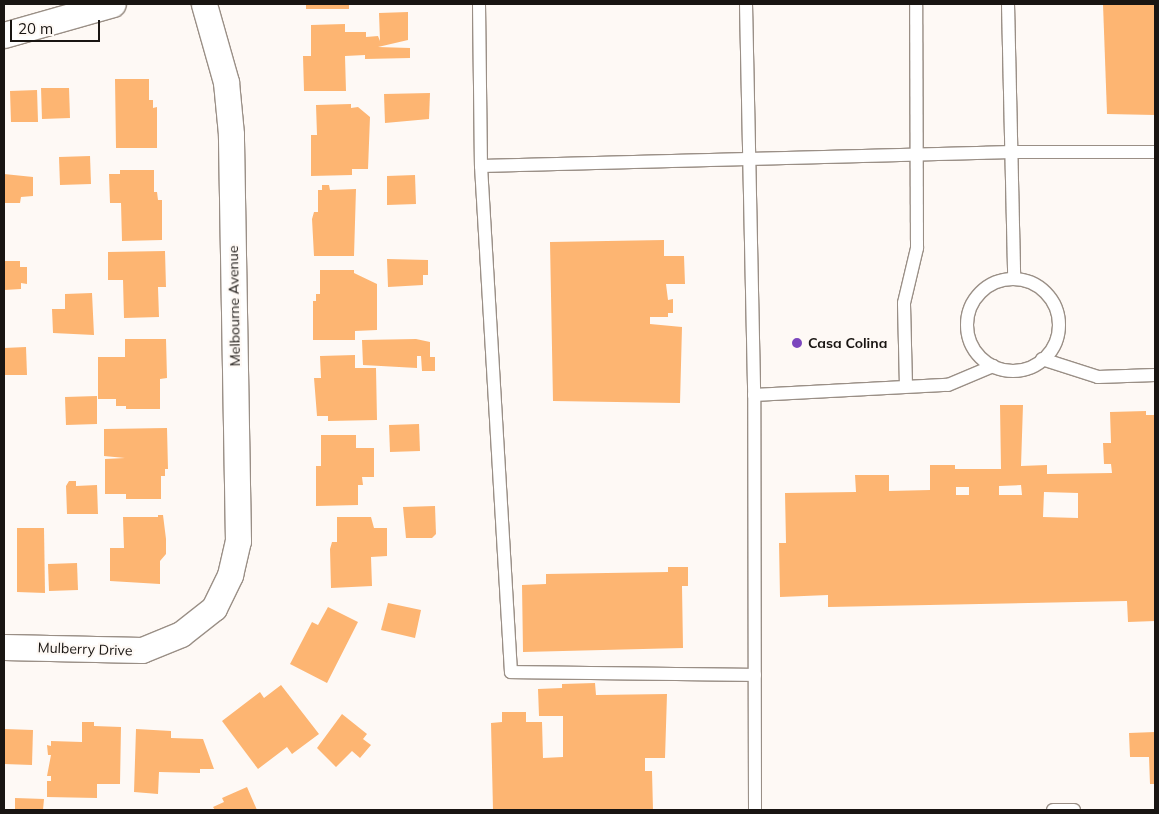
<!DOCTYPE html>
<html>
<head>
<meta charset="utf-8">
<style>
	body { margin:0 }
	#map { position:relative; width:1159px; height:814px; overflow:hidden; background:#fef9f5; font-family:Mulish,sans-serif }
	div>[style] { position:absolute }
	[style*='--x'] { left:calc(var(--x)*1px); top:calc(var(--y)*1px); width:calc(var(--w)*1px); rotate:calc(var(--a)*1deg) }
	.building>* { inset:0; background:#fdb572 }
	.roads { filter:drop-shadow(1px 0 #9a8f86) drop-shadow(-1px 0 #9a8f86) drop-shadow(0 1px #9a8f86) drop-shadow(0 -1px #9a8f86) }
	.service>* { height:12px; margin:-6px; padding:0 6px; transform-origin:6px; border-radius:6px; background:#fff }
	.service>.ring { margin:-6px; padding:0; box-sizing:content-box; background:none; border:12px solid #fff; border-radius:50% }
	.minor>* { height:25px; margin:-12.5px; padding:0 12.5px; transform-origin:12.5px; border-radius:12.5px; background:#fff }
	.dots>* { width:14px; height:14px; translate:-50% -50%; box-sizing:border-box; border:2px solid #fef9f5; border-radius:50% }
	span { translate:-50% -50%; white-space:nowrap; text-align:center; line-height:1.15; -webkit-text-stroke:4px #fef9f5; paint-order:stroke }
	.street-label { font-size:14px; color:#191512 }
	.poi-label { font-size:14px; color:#191512; font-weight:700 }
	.left { translate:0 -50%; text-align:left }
	.frame { position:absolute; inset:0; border:5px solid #191512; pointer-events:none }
	.scale { position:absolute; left:10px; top:20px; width:90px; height:22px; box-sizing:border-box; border:2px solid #191512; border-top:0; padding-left:6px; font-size:15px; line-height:18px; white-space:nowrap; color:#191512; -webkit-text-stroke:4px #fef9f5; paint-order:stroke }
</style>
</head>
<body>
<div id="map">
	<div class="building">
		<div style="clip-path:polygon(306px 4px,349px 4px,349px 9px,306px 9px)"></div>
		<div style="clip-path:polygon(1103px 4px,1155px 4px,1155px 115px,1107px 114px)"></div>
		<div style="clip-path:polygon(408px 12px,408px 40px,378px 47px,410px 48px,410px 58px,365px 59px,365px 55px,345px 56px,346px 91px,304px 91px,303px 56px,311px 56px,311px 25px,345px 24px,345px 32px,366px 32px,366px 37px,378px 36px,380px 41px,379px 13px)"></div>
		<div style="clip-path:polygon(115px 79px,149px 79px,149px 100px,153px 100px,153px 108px,157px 107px,157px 148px,116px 148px)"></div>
		<div style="clip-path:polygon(41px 88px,69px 88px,70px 118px,42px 119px)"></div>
		<div style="clip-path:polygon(37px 90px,38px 122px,11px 122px,10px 91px)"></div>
		<div style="clip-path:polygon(430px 93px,429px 119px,385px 123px,384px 94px)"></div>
		<div style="clip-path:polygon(351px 104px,351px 108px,358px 107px,370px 117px,368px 169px,352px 169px,352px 175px,311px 176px,311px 135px,317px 135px,316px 105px)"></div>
		<div style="clip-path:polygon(90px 156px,91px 184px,60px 185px,59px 157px)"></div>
		<div style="clip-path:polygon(120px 170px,154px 170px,154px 192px,157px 192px,158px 200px,162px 200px,162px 240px,122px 241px,121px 203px,110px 203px,109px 174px,120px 174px)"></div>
		<div style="clip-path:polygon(4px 174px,33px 177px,33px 196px,21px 197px,20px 203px,4px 203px)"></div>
		<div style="clip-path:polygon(415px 175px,416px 204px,387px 205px,387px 176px)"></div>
		<div style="clip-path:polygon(322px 185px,329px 185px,330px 190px,356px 189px,354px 256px,314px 256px,312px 219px,314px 212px,318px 212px,318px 190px,322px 190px)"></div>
		<div style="clip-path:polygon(664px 240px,664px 256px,684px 256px,685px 284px,666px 284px,668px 300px,673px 299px,673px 313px,668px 313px,668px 317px,650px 317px,650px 324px,682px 327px,680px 403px,553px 401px,550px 242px)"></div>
		<div style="clip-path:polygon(165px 251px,166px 287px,158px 287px,159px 317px,124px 318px,123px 280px,108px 280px,108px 252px)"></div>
		<div style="clip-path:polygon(387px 259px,428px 260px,428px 275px,423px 275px,423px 285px,388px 287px)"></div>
		<div style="clip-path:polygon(4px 261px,20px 261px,20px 267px,27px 267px,27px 284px,21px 283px,21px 289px,4px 290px)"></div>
		<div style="clip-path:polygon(320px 270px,354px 270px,354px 273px,377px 284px,377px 330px,355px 331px,355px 340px,313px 340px,313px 301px,316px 301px,316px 294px,320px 294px)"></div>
		<div style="clip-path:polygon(92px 293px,94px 335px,53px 333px,52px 309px,65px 309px,65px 294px)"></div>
		<div style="clip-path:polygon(125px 339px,166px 339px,167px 378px,160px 379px,160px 409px,126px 409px,126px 406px,116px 406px,116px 399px,98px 399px,98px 357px,125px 357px)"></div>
		<div style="clip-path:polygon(416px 339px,430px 342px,430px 357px,435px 357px,435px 371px,422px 371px,421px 356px,417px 356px,417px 368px,363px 365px,362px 340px)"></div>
		<div style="clip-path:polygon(26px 347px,27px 375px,4px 375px,4px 348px)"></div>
		<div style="clip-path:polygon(355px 355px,355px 368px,376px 368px,377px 420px,328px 421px,328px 416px,317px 416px,314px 378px,321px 378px,320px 356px)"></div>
		<div style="clip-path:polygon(97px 396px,97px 424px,66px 425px,65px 397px)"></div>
		<div style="clip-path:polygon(evenodd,1000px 405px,1023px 405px,1021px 466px,1047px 465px,1047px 474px,1112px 473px,1111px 464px,1104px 464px,1103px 443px,1111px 443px,1110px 412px,1146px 411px,1146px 415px,1155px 415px,1155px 621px,1128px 622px,1127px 601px,828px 607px,828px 595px,780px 597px,779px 543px,786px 543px,785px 493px,856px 492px,855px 475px,889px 475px,889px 491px,930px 490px,930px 465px,955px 465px,955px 469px,1001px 469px,1000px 405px,1021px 485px,1022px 495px,999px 495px,999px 486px,1021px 485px,1000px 405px,956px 487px,969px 487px,969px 495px,956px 495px,956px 487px,1000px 405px,1044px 492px,1078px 493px,1078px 518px,1043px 517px,1044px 492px)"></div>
		<div style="clip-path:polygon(419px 424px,420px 451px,390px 452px,389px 425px)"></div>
		<div style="clip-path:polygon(167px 428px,168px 469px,165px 469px,165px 476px,161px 476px,161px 499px,126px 499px,126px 494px,105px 494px,105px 459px,125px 458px,104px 456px,104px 429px)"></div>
		<div style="clip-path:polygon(321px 435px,356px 435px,356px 448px,374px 448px,374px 477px,362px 477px,363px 485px,358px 485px,358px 505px,316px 506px,316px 466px,321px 466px)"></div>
		<div style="clip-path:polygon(69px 481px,76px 481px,76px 486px,97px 485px,98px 514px,67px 514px,66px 486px)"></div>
		<div style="clip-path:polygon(435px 506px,436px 534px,432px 538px,406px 538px,403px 507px)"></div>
		<div style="clip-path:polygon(158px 515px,163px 515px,166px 539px,166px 554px,160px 561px,160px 584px,110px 581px,110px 548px,124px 548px,123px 517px,158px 517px)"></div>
		<div style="clip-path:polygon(337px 517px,371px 517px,374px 528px,387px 528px,387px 556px,371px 557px,372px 586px,331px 588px,330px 549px,332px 542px,337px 542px)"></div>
		<div style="clip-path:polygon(17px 528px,44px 528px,45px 593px,17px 592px)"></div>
		<div style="clip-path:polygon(77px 563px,78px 590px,49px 591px,48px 564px)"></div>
		<div style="clip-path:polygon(668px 567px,688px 567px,688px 586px,682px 586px,683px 648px,523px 652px,522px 585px,546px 584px,546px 574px,668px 572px)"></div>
		<div style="clip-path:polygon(388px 603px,421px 610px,415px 638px,381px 630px)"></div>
		<div style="clip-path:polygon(328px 607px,358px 622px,327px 683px,290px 664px,312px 622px,318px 625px)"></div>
		<div style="clip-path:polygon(595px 683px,596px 695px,667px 694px,665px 758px,645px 758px,645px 771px,652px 771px,653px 810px,493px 810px,491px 723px,502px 722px,502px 712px,526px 712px,526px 722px,542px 722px,543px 758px,563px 757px,563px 716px,539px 716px,538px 689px,562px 688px,562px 684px)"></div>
		<div style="clip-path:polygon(281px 685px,319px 734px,292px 754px,287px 747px,258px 769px,222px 721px,260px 692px,264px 698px)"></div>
		<div style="clip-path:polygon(342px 714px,367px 734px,363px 739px,371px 745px,360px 758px,352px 751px,336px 767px,317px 748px)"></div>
		<div style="clip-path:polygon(82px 722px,94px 722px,94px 726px,121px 727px,120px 784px,97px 784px,97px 798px,47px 797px,47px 781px,51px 781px,51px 776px,47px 776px,51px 755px,48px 755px,47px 745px,51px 746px,51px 741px,82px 742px)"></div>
		<div style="clip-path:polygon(4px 729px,33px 730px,32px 765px,4px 764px)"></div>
		<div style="clip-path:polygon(136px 729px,171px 731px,171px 738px,203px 739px,214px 769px,200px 769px,200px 773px,159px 772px,158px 794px,134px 792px)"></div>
		<div style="clip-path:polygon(1155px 732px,1155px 784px,1150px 784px,1149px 757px,1130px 757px,1129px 733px)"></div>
		<div style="clip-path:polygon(247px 787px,257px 810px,215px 810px,213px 807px,224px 802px,222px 798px)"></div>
		<div style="clip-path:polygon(15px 798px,44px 799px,43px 810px,15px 810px)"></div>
	</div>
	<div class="roads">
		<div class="service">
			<div style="--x:479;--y:4;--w:162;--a:89.3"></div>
			<div style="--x:481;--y:166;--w:507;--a:86.61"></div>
			<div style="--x:511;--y:672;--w:244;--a:0.7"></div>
			<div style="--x:746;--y:4;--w:391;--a:88.8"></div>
			<div style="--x:1008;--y:4;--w:274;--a:88.7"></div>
			<div style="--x:481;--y:166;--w:532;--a:-1.51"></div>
			<div style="--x:1013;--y:152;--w:142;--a:0"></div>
			<div class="ring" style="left:967px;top:279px;width:80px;height:80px"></div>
			<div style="--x:1042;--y:359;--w:59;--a:17.8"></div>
			<div style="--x:1098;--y:377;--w:57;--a:-2"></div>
			<div style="--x:906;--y:386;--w:83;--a:-91.4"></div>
			<div style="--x:904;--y:303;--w:57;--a:-76.7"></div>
			<div style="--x:917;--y:248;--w:244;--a:-90.2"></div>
			<div style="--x:755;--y:810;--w:415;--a:-90.1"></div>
			<div style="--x:754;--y:395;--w:194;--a:-3"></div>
			<div style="--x:948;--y:385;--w:49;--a:-22.9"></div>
			<div style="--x:1053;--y:810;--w:21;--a:0"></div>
		</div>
		<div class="minor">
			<div style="--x:4;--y:35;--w:113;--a:-15.9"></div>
			<div style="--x:4;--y:647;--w:138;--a:1.2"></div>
			<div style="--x:142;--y:650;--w:42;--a:-22.3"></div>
			<div style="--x:181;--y:634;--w:42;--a:-38.2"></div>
			<div style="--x:214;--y:608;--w:37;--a:-64"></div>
			<div style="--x:230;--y:575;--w:35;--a:-77"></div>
			<div style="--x:238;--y:541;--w:407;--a:-91"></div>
			<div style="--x:231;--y:134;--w:52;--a:-95.5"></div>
			<div style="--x:226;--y:82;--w:81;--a:-105.8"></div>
		</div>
	</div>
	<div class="dots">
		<div style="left:797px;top:343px;background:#7b46bd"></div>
	</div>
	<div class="street-label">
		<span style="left:234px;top:306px;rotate:-91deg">Melbourne Avenue</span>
		<span style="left:85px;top:649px;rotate:2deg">Mulberry Drive</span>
	</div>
	<div class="poi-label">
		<span class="left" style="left:808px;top:343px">Casa Colina</span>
	</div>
	<div class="frame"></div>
	<div class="scale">20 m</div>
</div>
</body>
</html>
